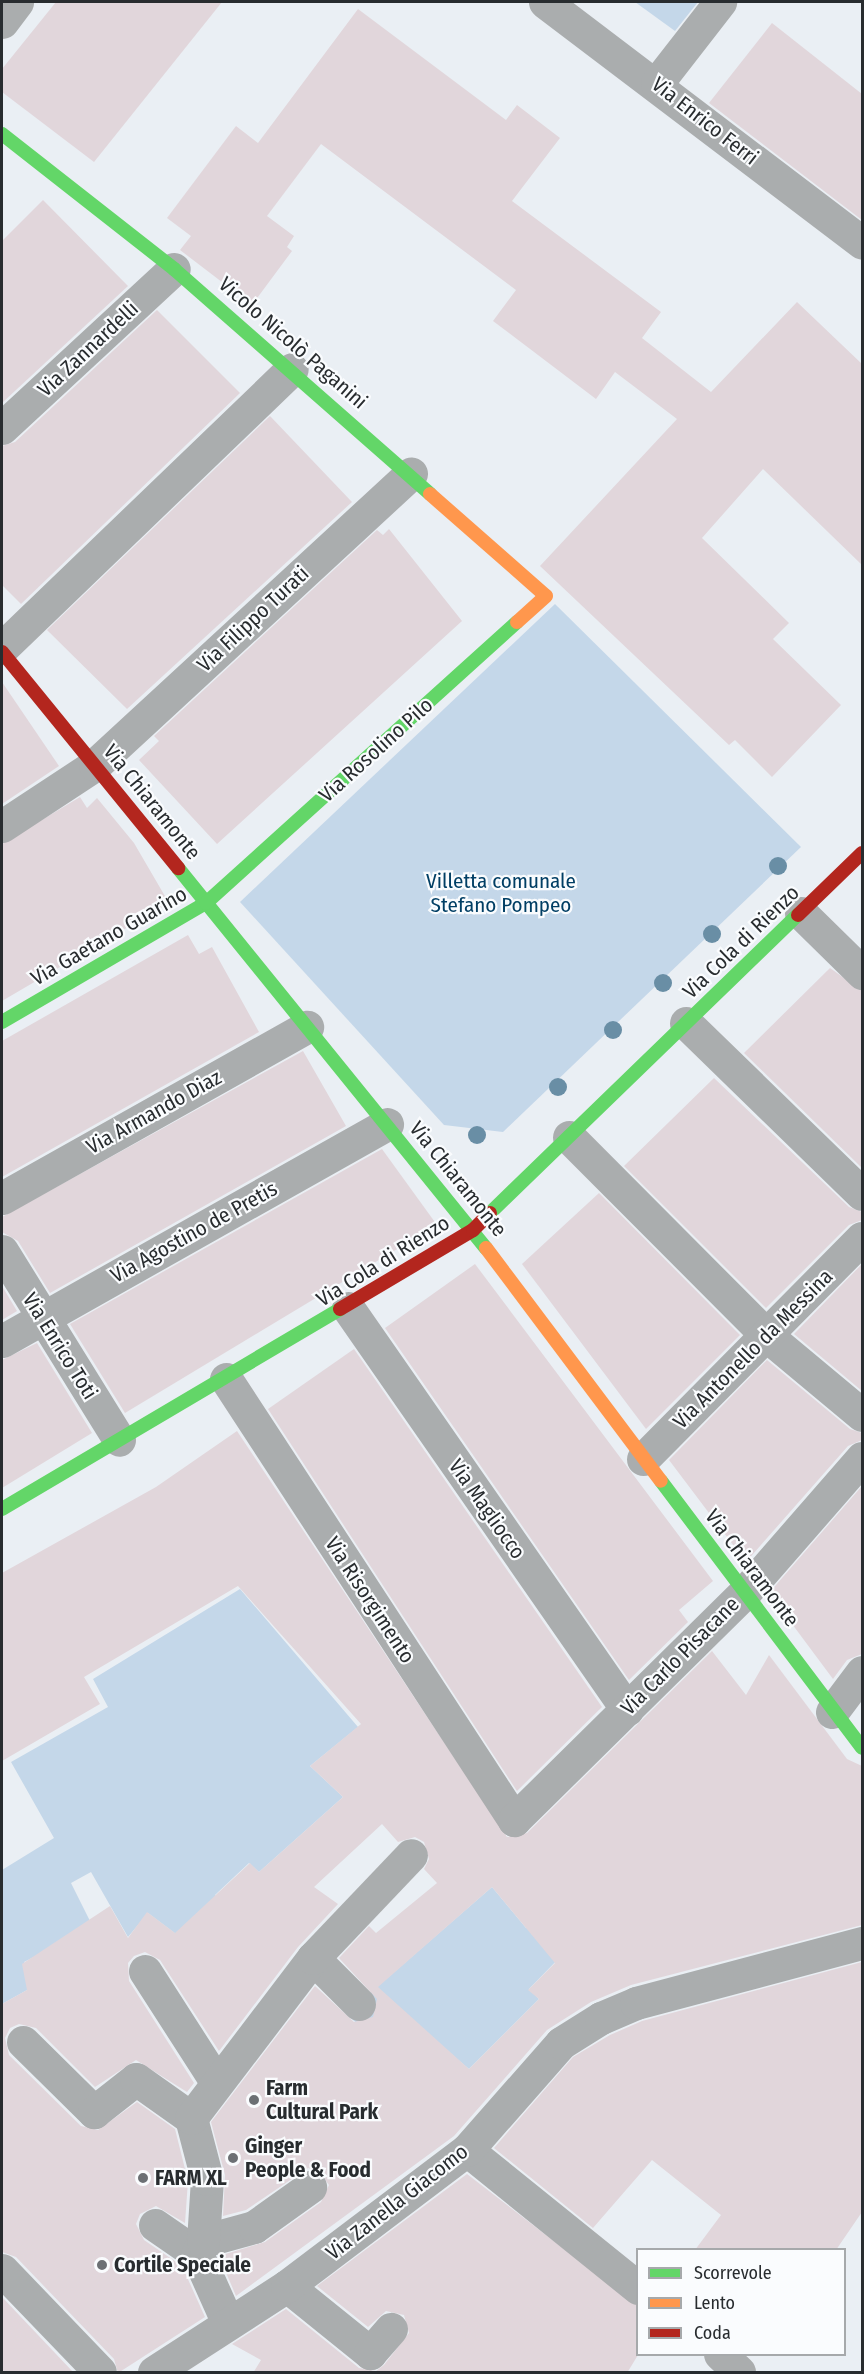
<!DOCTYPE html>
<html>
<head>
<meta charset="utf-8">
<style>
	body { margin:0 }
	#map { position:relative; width:864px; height:2374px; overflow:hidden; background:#eaeff4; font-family:"Fira Sans Condensed",sans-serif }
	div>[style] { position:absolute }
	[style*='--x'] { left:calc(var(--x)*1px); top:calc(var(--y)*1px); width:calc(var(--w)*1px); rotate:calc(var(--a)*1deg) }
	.green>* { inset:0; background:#c4d7e9 }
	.building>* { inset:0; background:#e1d6db }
	.street>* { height:33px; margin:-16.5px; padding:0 16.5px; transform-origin:16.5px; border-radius:16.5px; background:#aaadae }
	.fast>* { height:14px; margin:-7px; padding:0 7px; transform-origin:7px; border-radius:7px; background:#63d668 }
	.slow>* { height:14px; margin:-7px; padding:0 7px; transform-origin:7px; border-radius:7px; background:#ff974d }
	.jam>* { height:14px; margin:-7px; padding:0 7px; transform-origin:7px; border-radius:7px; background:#b3261e }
	.trees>* { width:18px; height:18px; margin:-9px; border-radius:50%; background:#698ea5 }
	.dots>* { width:16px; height:16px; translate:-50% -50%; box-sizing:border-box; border:3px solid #fafcfe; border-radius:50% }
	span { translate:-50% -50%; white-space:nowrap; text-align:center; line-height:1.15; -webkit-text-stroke:4.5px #fafcfe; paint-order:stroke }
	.street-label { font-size:21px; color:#282c2f }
	.park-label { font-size:21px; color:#003e64 }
	.poi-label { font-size:21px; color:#282c2f; font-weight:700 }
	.left { translate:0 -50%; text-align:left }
	.frame { position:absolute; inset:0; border:3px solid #282c2f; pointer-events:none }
	.legend { position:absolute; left:636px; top:2248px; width:210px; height:108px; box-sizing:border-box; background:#fafcfe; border:2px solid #a6a9ab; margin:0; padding:8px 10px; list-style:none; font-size:18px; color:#282c2f }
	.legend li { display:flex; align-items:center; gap:12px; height:30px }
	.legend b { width:30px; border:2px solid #a6a9ab }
</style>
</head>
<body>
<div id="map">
	<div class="green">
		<div style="clip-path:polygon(635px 2px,698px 2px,675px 31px)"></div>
		<div style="clip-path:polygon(555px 604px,801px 847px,503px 1132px,444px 1125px,240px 902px)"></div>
		<div style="clip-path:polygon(240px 1589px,358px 1727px,310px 1766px,343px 1797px,259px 1872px,249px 1863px,215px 1895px,226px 1909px,212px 1961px,148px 1913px,128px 1937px,91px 1872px,71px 1883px,93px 1927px,24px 1962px,36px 1985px,2px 2004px,2px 1870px,54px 1838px,11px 1762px,108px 1707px,93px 1679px)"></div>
		<div style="clip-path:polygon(492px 1887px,526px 1928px,548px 1915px,598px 1918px,529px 1989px,539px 1999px,469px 2069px,443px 2047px,394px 2055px,346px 2014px)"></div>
	</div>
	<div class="building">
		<div style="clip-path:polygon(56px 2px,222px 2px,94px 162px,2px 92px,2px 69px)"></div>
		<div style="clip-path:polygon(358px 9px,506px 120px,517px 105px,560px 138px,512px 201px,661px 312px,642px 338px,711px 392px,797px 302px,862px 364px,862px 565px,763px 469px,702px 538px,789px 623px,773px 639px,841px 705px,772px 777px,735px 740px,729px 745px,540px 566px,677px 419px,615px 372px,596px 399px,493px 321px,516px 290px,321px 144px,267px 216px,294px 236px,287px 247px,292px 251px,252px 305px,180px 250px,191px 236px,167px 218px,236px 126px,258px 143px)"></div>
		<div style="clip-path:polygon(772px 23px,862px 94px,862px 220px,709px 103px)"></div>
		<div style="clip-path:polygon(43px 200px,128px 286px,2px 403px,2px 241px)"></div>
		<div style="clip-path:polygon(157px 310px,240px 393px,21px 604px,2px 585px,2px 446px,15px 442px)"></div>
		<div style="clip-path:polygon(270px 416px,352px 502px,127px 709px,47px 630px)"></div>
		<div style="clip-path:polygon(389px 529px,462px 621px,217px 844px,139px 760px,159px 741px,154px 736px,377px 530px,383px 535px)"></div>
		<div style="clip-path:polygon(2px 682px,59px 766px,2px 804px)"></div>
		<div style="clip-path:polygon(80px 797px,87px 808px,97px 798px,134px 843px,169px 903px,2px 1001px,2px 844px)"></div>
		<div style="clip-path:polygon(188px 935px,199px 954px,212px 947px,259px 1032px,2px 1177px,2px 1041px)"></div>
		<div style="clip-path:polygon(830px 968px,862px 991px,862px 1168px,744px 1053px)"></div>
		<div style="clip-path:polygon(303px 1051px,346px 1126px,50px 1293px,18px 1241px,2px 1232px,2px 1217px)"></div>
		<div style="clip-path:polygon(714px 1078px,849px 1207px,862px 1212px,862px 1220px,849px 1225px,766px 1308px,624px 1166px)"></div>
		<div style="clip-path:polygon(382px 1149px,437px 1225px,125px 1413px,70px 1324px)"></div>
		<div style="clip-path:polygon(599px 1193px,740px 1335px,646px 1429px,522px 1264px)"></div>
		<div style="clip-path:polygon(475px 1264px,713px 1581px,679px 1610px,688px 1622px,629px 1680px,385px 1328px)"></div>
		<div style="clip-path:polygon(862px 1264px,862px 1391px,794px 1334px)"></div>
		<div style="clip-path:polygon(2px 1286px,17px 1311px,2px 1320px)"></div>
		<div style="clip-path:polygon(37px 1343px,92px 1433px,2px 1488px,2px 1360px)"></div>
		<div style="clip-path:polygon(354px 1349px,602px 1707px,517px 1791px,268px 1409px)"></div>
		<div style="clip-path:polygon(767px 1360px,850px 1429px,862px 1433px,862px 1440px,848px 1446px,746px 1562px,669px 1460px)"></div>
		<div style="clip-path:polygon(evenodd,237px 1431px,507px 1837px,527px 1833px,712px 1651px,746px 1695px,769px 1655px,847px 1759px,862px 1766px,862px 1925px,631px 1985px,591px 2002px,547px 2030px,454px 2136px,236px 2296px,219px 2256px,265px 2242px,321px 2202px,329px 2185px,318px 2170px,308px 2168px,246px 2210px,223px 2216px,225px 2175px,211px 2122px,315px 1986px,354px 2022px,373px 2017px,377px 1999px,339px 1958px,369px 1926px,376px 1933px,437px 1883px,424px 1869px,429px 1859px,424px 1842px,415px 1837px,398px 1842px,382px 1824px,314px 1887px,338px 1904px,298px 1947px,219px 2051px,160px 1960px,145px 1952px,134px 1956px,128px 1963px,129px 1981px,194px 2083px,187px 2092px,136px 2060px,95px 2087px,36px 2028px,19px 2024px,10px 2028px,5px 2038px,9px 2055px,81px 2126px,98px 2130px,137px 2102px,175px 2129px,188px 2181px,185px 2223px,156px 2206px,140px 2214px,136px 2224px,144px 2240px,182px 2266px,205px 2317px,118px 2373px,114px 2359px,16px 2257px,2px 2252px,2px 2004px,27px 1990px,22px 1964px,110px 1906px,128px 1938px,147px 1912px,175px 1933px,250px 1863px,259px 1872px,343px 1797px,310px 1766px,361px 1724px,238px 1586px,84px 1677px,100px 1704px,2px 1761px,2px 1573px,156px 1487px,237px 1431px,492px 1887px,555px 1963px,528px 1990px,539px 1999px,469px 2069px,378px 1987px,492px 1887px)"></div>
		<div style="clip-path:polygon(862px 1486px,862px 1654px,847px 1660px,833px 1679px,769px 1593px)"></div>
		<div style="clip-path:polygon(862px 1962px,862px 2212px,836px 2250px,695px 2250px,721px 2215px,652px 2160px,593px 2228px,494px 2148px,573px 2057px,610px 2035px,642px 2021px)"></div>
		<div style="clip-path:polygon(467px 2174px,638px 2306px,638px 2355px,627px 2373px,253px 2373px,261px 2360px,232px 2344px,286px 2309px,359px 2368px,376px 2371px,384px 2365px,409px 2333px,404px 2315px,386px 2311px,368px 2327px,317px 2286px)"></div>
		<div style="clip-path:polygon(2px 2297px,74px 2373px,2px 2373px)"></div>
	</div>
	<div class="street">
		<div style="--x:545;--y:2;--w:398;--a:37.2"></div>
		<div style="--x:2;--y:22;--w:25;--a:-53"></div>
		<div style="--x:657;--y:83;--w:103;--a:-52.1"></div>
		<div style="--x:2;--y:428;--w:234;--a:-42.8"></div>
		<div style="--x:2;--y:648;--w:402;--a:-43.9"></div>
		<div style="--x:2;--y:826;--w:111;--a:-33.3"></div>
		<div style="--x:95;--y:765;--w:430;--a:-42.7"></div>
		<div style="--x:801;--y:913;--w:86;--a:44.5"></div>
		<div style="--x:686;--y:1023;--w:245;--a:44.2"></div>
		<div style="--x:569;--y:1137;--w:279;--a:45.1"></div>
		<div style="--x:766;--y:1335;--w:125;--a:39.8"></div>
		<div style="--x:2;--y:1198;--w:350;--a:-29.3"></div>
		<div style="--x:2;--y:1251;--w:222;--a:58.2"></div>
		<div style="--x:348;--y:1308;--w:489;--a:55.2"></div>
		<div style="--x:2;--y:1341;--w:442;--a:-29.4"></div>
		<div style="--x:226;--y:1379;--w:527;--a:56.85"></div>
		<div style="--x:514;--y:1820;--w:325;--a:-44.6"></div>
		<div style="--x:745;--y:1592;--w:178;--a:-48.9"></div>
		<div style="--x:643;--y:1459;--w:311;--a:-45.3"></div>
		<div style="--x:832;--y:1712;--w:50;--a:-53.1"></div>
		<div style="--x:313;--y:1958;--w:65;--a:45"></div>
		<div style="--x:145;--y:1971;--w:133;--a:57.3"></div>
		<div style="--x:23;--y:2042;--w:100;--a:44.6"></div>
		<div style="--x:94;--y:2112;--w:53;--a:-38.2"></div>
		<div style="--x:136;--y:2079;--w:67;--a:35.3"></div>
		<div style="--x:467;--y:2150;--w:220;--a:38.9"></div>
		<div style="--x:155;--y:2225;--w:51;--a:34.6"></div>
		<div style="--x:203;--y:2241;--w:53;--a:-15.4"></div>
		<div style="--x:254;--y:2227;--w:69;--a:-35.5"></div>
		<div style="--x:2;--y:2270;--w:141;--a:46.1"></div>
		<div style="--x:287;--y:2286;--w:107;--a:38.9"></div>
		<div style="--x:370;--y:2353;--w:32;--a:-49"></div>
		<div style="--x:227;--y:2321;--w:73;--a:-114.1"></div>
		<div style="--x:197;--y:2254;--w:14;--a:-65"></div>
		<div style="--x:203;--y:2241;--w:62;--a:-86.3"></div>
		<div style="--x:207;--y:2179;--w:63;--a:-104.7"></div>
		<div style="--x:191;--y:2118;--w:201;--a:-52.7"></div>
		<div style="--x:313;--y:1958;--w:142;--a:-46.4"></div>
		<div style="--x:720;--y:2354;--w:26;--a:43"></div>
		<div style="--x:154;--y:2372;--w:158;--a:-32.9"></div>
		<div style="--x:287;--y:2286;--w:226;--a:-37.1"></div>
		<div style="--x:467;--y:2150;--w:142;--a:-48.7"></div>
		<div style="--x:561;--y:2043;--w:47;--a:-32"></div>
		<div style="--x:601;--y:2018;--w:38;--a:-23"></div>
		<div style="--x:636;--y:2003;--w:234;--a:-14.9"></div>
	</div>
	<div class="fast">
		<div style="--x:2;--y:134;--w:219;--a:38.1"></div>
		<div style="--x:174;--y:269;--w:341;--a:41.3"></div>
		<div style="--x:178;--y:868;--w:489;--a:51"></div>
		<div style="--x:2;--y:1022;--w:236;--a:-30.3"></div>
		<div style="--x:206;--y:903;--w:419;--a:-42.1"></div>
		<div style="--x:490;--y:1213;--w:429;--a:-44.1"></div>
		<div style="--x:661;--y:1481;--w:334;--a:53"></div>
		<div style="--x:2;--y:1509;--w:393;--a:-30.6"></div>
	</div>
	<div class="slow">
		<div style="--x:430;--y:494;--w:154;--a:41.3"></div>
		<div style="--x:546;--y:596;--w:39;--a:138"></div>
		<div style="--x:486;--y:1248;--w:291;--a:53.1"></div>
	</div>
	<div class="jam">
		<div style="--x:2;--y:652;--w:279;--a:50.8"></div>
		<div style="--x:798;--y:915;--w:89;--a:-44.1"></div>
		<div style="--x:340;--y:1309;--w:155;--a:-30.7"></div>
		<div style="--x:473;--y:1230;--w:24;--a:-45"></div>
	</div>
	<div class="trees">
		<div style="left:778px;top:866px"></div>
		<div style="left:712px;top:934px"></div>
		<div style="left:663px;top:983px"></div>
		<div style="left:613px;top:1030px"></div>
		<div style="left:558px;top:1087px"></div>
		<div style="left:477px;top:1135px"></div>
	</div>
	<div class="dots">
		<div style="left:254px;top:2100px;background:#6c7074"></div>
		<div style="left:233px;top:2158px;background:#6c7074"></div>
		<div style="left:143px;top:2178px;background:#6c7074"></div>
		<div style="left:102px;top:2265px;background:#6c7074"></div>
	</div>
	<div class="street-label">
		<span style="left:705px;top:121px;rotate:38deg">Via Enrico Ferri</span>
		<span style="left:293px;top:343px;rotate:41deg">Vicolo Nicolò Paganini</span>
		<span style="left:88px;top:349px;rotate:-43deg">Via Zannardelli</span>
		<span style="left:253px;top:619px;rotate:-43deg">Via Filippo Turati</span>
		<span style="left:376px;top:750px;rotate:-42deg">Via Rosolino Pilo</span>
		<span style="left:152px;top:802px;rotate:51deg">Via Chiaramonte</span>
		<span style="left:109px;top:936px;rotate:-30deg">Via Gaetano Guarino</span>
		<span style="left:741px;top:942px;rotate:-44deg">Via Cola di Rienzo</span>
		<span style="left:154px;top:1112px;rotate:-29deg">Via Armando Diaz</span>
		<span style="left:458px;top:1179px;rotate:51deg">Via Chiaramonte</span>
		<span style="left:194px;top:1232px;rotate:-29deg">Via Agostino de Pretis</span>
		<span style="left:383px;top:1261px;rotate:-32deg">Via Cola di Rienzo</span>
		<span style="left:60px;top:1346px;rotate:58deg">Via Enrico Toti</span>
		<span style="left:753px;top:1349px;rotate:-45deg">Via Antonello da Messina</span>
		<span style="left:487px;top:1509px;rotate:55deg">Via Magliocco</span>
		<span style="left:752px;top:1568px;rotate:53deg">Via Chiaramonte</span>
		<span style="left:370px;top:1600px;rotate:57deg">Via Risorgimento</span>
		<span style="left:680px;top:1656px;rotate:-45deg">Via Carlo Pisacane</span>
		<span style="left:397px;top:2202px;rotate:-38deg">Via Zanella Giacomo</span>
	</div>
	<div class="park-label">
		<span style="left:501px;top:893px">Villetta comunale<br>Stefano Pompeo</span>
	</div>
	<div class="poi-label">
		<span class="left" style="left:266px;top:2100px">Farm<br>Cultural Park</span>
		<span class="left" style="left:245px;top:2158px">Ginger<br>People &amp; Food</span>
		<span class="left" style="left:155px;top:2178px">FARM XL</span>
		<span class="left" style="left:114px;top:2265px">Cortile Speciale</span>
	</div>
	<div class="frame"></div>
	<ul class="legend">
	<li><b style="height:8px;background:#63d668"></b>Scorrevole</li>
	<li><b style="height:8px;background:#ff974d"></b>Lento</li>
	<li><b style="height:8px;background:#b3261e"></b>Coda</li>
	</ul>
</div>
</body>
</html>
